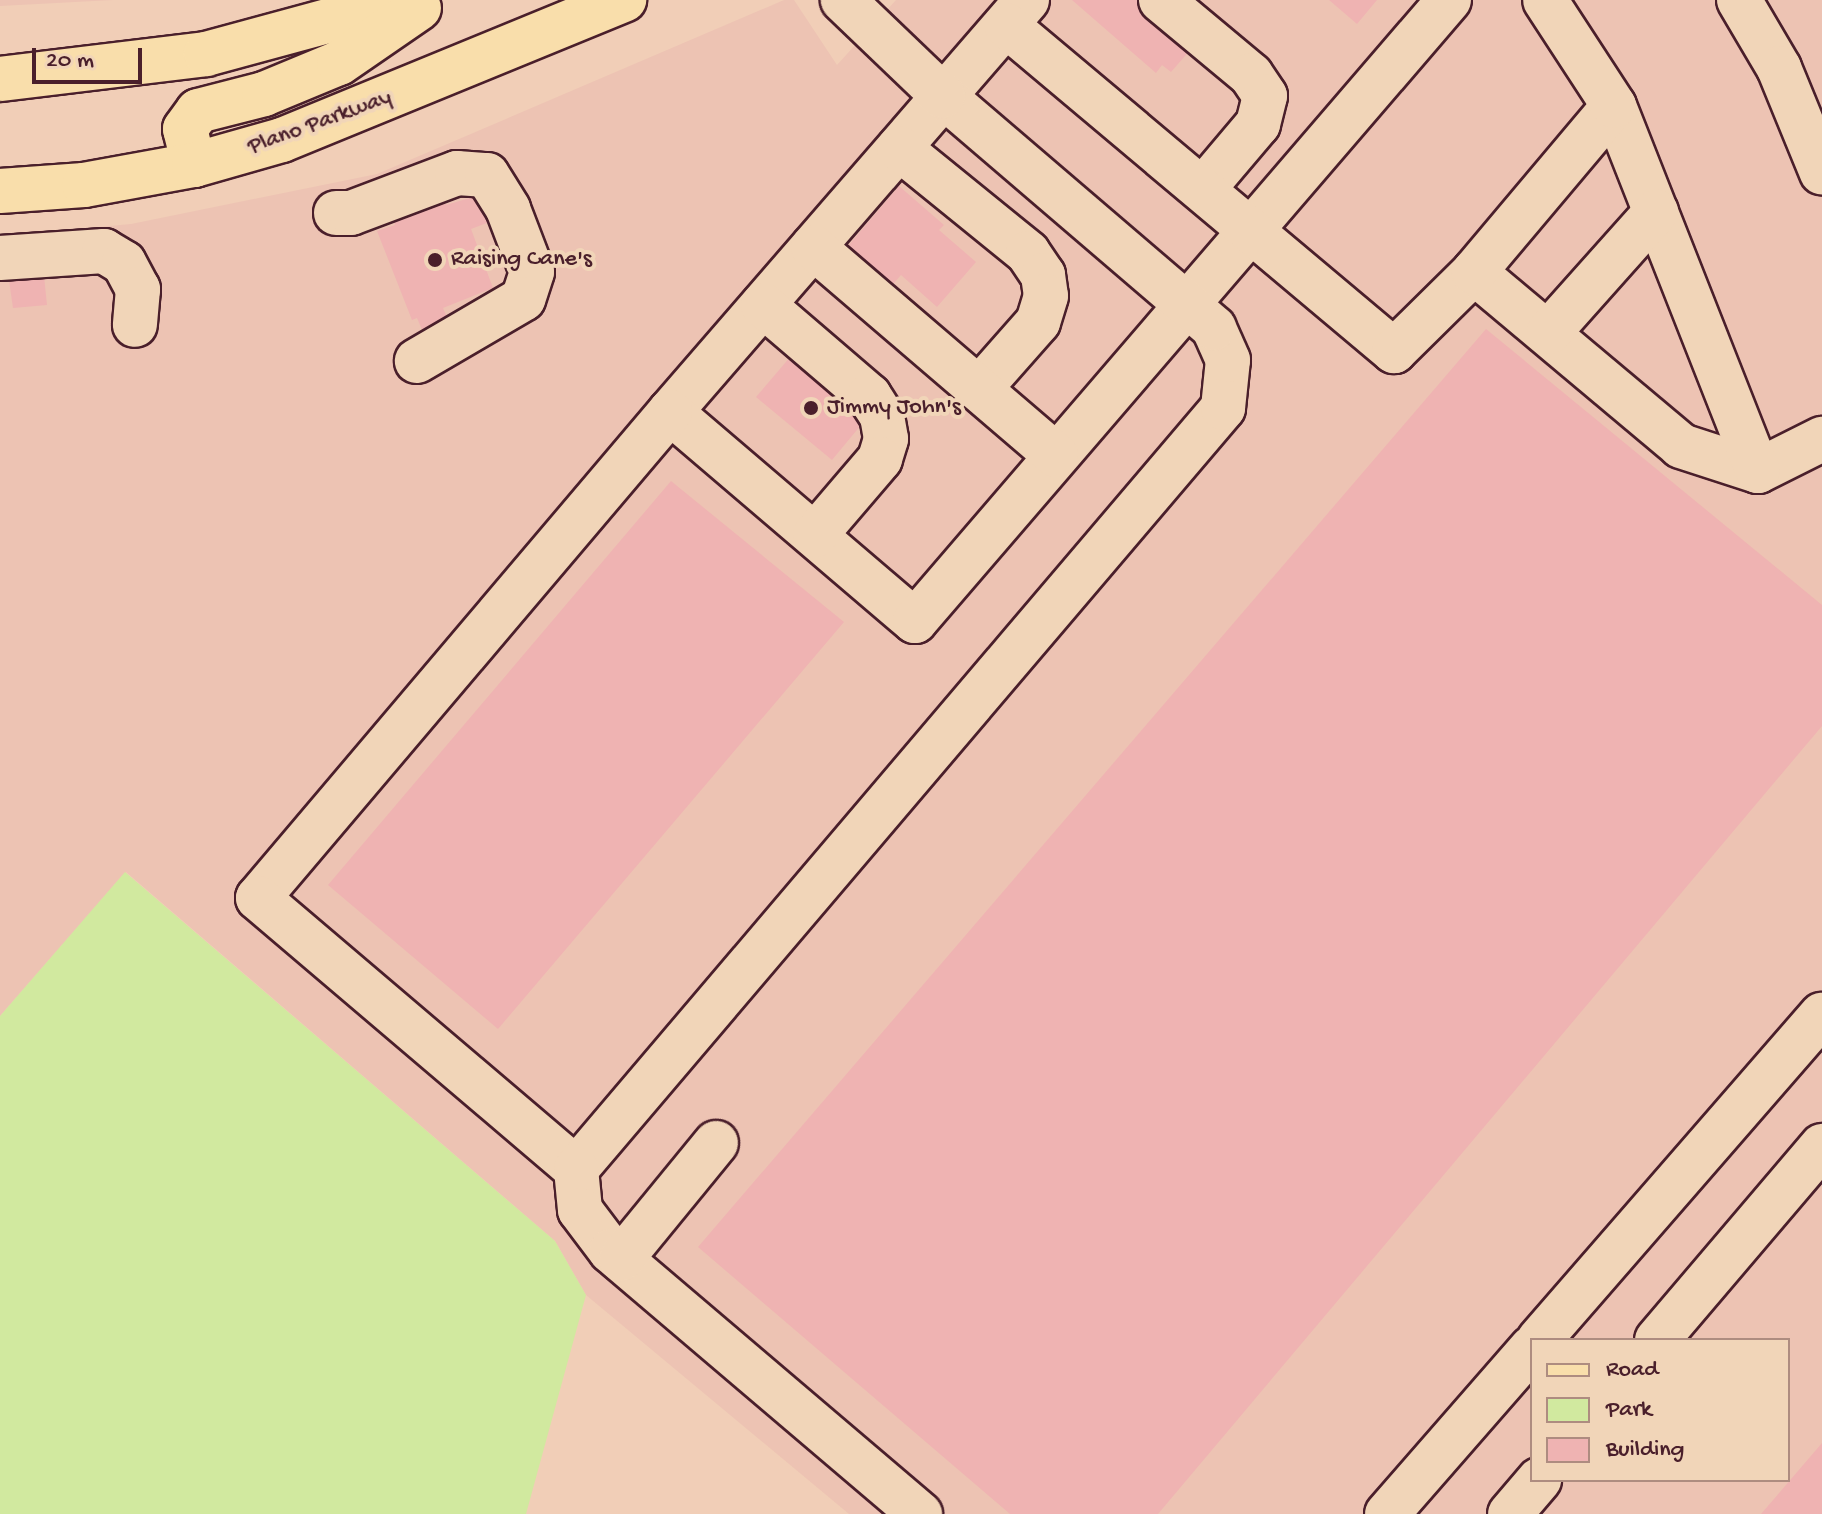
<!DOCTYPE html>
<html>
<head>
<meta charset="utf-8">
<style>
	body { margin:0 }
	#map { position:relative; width:1822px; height:1514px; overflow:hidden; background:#f1ceb7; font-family:"Gochi Hand",sans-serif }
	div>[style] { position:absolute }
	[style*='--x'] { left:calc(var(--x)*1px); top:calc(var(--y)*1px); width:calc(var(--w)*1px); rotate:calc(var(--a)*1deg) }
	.built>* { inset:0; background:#edc3b3 }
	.green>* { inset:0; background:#d1e99f }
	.building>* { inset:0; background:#efb3b2 }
	.roads { filter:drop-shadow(2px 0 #4a1f2b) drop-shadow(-2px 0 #4a1f2b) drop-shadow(0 2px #4a1f2b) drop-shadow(0 -2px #4a1f2b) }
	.minor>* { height:44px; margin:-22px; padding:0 22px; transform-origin:22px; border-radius:22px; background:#f1d5b8 }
	.major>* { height:44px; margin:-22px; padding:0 22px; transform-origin:22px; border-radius:22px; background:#f9deab }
	.dots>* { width:22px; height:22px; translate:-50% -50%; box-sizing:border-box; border:4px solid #f1d5b8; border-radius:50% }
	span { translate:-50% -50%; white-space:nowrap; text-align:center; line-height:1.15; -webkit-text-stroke:8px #f1d5b8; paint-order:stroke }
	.street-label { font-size:24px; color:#4a1f2b }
	.poi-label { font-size:24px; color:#4a1f2b }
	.left { translate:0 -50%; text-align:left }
	.legend { position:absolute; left:1530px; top:1338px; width:260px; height:144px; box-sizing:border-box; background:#f1d5b8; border:2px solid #ae8c80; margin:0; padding:10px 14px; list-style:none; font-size:24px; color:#4a1f2b }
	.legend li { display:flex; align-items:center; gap:16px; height:40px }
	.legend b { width:40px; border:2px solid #ae8c80 }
	.scale { position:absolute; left:32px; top:48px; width:110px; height:36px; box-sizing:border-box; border:4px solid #4a1f2b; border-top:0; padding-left:10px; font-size:24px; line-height:28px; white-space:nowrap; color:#4a1f2b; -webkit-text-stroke:6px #f1d5b8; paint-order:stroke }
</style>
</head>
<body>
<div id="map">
	<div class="built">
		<div style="clip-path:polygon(0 0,113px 0,0 6px)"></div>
		<div style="clip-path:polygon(evenodd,784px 0,794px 0,837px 65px,896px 0,1822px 0,1822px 1514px,849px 1514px,586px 1295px,555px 1241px,126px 872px,0 1016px,0 236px,131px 224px,377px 174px,784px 0,1532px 1340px,1788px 1340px,1788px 1480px,1532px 1480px,1532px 1340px)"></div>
	</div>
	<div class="green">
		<div style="clip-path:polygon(125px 872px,555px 1241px,586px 1295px,526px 1514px,0 1514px,0 1016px)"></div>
	</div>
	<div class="building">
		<div style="clip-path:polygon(1072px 0,1142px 0,1192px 48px,1171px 72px,1162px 65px,1156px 73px)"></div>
		<div style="clip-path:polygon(1329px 0,1377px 0,1357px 24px)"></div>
		<div style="clip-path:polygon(899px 186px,944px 225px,939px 230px,976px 262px,937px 307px,901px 275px,887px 291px,842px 253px)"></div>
		<div style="clip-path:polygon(483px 194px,492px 221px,471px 229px,493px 288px,443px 308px,449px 322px,423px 332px,417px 318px,412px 320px,377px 231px,395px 225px,392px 218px,443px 198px,446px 205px)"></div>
		<div style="clip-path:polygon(44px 276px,47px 305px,13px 308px,9px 280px)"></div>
		<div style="clip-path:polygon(1486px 329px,1822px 605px,1822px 726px,1158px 1514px,1010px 1514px,698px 1247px)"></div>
		<div style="clip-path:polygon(791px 356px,866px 419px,832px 460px,756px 397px)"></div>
		<div style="clip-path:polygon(671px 481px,844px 622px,498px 1029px,328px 885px)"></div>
		<div style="clip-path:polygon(1822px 1443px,1822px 1514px,1761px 1514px)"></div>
	</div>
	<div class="roads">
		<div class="minor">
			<div style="--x:1027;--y:0;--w:545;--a:130.91"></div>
			<div style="--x:670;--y:412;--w:322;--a:40.5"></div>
			<div style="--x:915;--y:621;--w:819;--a:-49.31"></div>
			<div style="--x:1161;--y:0;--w:117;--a:39.8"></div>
			<div style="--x:1251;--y:75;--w:25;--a:56"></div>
			<div style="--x:1265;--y:96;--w:29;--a:104"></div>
			<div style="--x:1258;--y:124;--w:85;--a:130.2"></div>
			<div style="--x:1739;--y:0;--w:79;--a:59.5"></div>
			<div style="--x:1779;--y:68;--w:113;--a:67.7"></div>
			<div style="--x:1006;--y:25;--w:507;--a:40.04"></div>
			<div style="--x:1394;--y:351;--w:112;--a:-44.6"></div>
			<div style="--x:1474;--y:272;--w:270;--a:40"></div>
			<div style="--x:1681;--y:446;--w:81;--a:18"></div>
			<div style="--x:1758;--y:471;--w:72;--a:-26.6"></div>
			<div style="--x:1614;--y:106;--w:392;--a:68.5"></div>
			<div style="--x:899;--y:148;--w:166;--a:39.1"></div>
			<div style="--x:1028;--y:253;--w:27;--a:56"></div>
			<div style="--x:1043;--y:275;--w:21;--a:82"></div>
			<div style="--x:1046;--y:296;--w:27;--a:107"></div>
			<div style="--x:1038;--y:322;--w:89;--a:131.4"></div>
			<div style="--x:336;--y:213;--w:15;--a:0"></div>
			<div style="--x:351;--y:213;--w:113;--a:-20.7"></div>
			<div style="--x:457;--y:173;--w:30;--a:4"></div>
			<div style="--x:487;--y:175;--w:40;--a:58"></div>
			<div style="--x:508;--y:209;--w:67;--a:69.1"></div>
			<div style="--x:532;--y:272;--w:28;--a:108"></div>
			<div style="--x:523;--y:299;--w:123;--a:149.7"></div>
			<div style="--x:813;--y:247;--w:320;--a:40.6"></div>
			<div style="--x:0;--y:258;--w:104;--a:-3.9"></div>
			<div style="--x:104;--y:251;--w:23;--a:31"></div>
			<div style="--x:124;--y:263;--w:30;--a:62"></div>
			<div style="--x:138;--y:289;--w:36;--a:95"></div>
			<div style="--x:1474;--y:272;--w:217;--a:-49.9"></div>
			<div style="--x:1614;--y:106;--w:126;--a:-123.1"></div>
			<div style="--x:763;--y:305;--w:140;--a:40.6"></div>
			<div style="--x:869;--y:396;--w:24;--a:57"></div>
			<div style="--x:882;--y:416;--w:23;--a:80"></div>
			<div style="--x:886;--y:439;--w:21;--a:107"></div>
			<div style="--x:880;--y:459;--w:100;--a:130.5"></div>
			<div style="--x:1549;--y:332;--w:161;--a:-48.3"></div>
			<div style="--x:670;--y:412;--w:637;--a:130.29"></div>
			<div style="--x:258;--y:898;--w:418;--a:40.4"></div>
			<div style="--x:576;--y:1169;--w:999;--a:-49.63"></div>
			<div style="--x:1223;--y:408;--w:48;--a:-84.1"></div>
			<div style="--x:1228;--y:360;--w:35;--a:-114"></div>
			<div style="--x:1214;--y:328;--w:357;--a:-139.4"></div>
			<div style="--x:943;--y:96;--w:139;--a:-136.2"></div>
			<div style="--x:576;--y:1169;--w:41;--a:84.4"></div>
			<div style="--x:580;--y:1210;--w:51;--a:52.9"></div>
			<div style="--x:611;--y:1251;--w:406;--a:40.4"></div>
			<div style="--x:621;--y:1259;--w:150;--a:-50.7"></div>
			<div style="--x:1539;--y:1340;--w:431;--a:-49"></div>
			<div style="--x:1657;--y:1340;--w:255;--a:-49.6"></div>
			<div style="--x:1387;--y:1514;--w:220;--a:-48.9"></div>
			<div style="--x:1510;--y:1514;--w:45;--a:-49.5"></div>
		</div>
		<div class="major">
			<div style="--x:0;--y:79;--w:208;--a:-6.9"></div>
			<div style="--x:206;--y:54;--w:206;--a:-15.2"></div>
			<div style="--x:194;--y:165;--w:37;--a:-104"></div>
			<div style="--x:185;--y:129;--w:22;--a:-54"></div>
			<div style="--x:198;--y:111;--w:68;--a:-14.4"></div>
			<div style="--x:264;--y:94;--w:81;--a:-22.5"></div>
			<div style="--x:339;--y:63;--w:97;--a:-34.5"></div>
			<div style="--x:0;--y:191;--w:84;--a:-4.1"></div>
			<div style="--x:84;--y:185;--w:112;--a:-10.3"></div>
			<div style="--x:194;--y:165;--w:91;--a:-15.9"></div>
			<div style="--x:282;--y:140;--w:370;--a:-22.3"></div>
		</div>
	</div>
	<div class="dots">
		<div style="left:435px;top:260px;background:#4a1f2b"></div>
		<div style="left:811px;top:408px;background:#4a1f2b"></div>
	</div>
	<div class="street-label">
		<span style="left:320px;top:123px;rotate:-20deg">Plano Parkway</span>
	</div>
	<div class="poi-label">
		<span class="left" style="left:451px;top:260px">Raising Cane's</span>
		<span class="left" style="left:827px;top:408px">Jimmy John's</span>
	</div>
	<ul class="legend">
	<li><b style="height:10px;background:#f9deab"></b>Road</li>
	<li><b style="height:22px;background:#d1e99f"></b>Park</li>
	<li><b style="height:22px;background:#efb3b2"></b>Building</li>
	</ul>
	<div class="scale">20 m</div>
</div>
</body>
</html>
